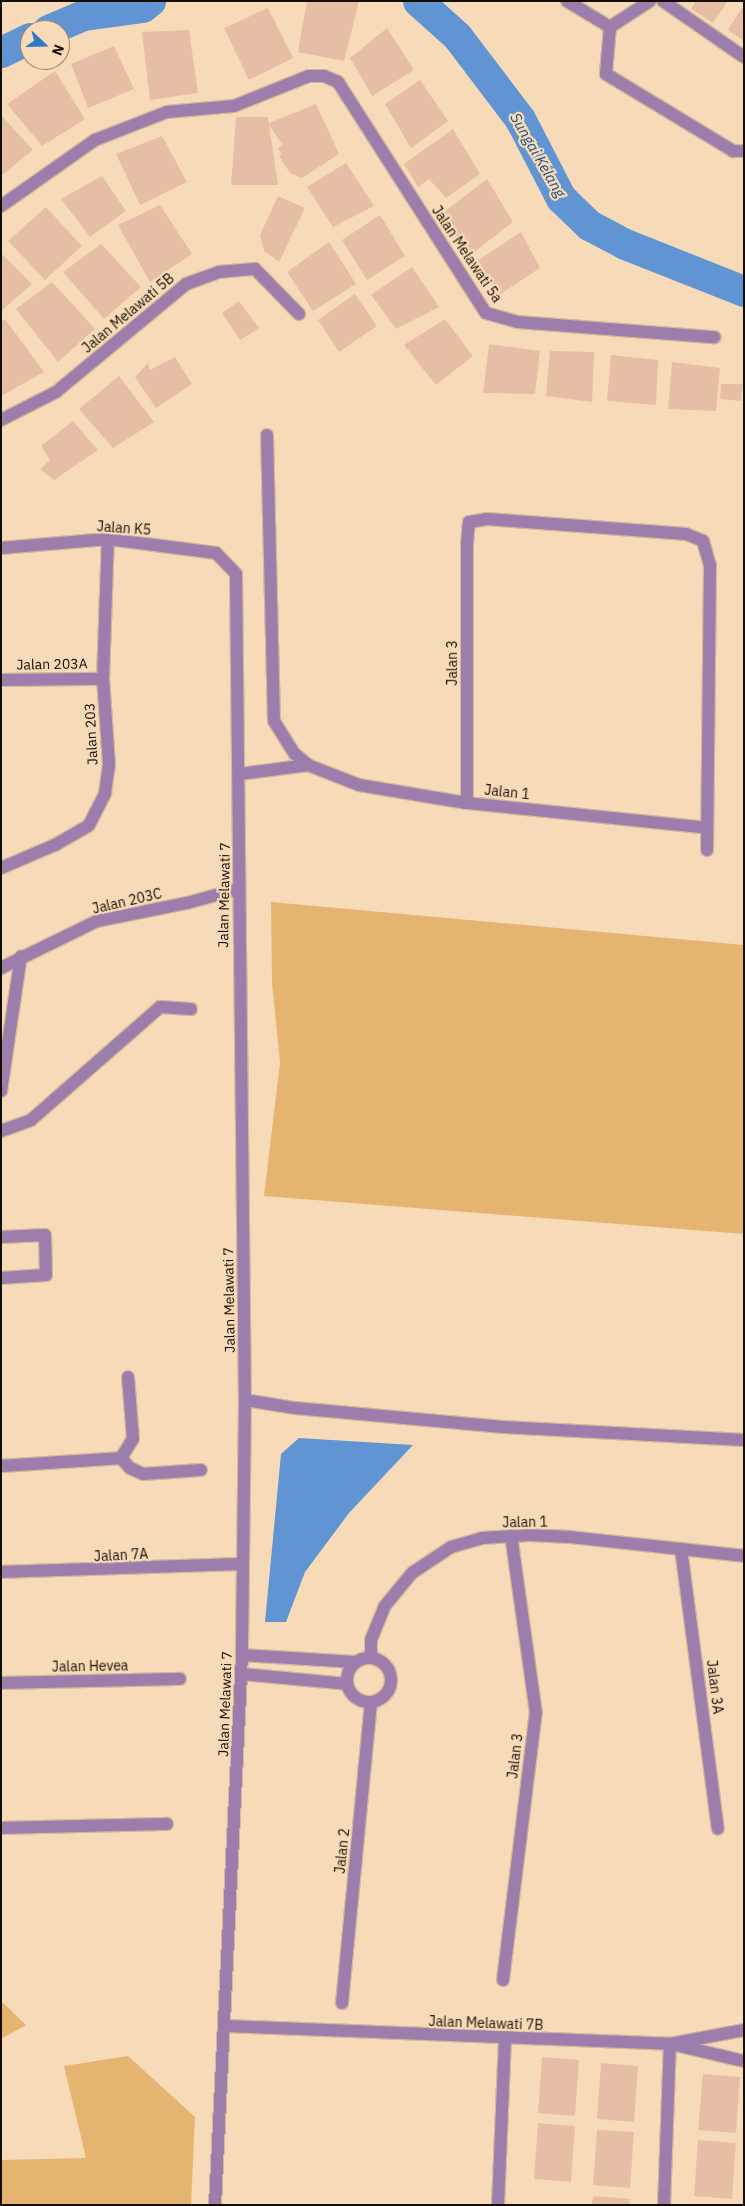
<!DOCTYPE html>
<html>
<head>
<meta charset="utf-8">
<style>
	body { margin:0 }
	#map { position:relative; width:745px; height:2206px; overflow:hidden; background:#f7dbb8; font-family:"IBM Plex Sans",sans-serif }
	div>[style] { position:absolute }
	[style*='--x'] { left:calc(var(--x)*1px); top:calc(var(--y)*1px); width:calc(var(--w)*1px); rotate:calc(var(--a)*1deg) }
	.green>* { inset:0; background:#e6b471 }
	.water>* { inset:0; background:#6194d2 }
	.river>* { height:31px; margin:-15.5px; padding:0 15.5px; transform-origin:15.5px; border-radius:15.5px; background:#6194d2 }
	.building>* { inset:0; background:#e6bea6 }
	.roads { filter:drop-shadow(1px 0 #d3ba9b) drop-shadow(-1px 0 #d3ba9b) drop-shadow(0 1px #d3ba9b) drop-shadow(0 -1px #d3ba9b) }
	.minor>* { height:12px; margin:-6px; padding:0 6px; transform-origin:6px; border-radius:6px; background:#9c7dac }
	.minor>.ring { margin:-6px; padding:0; box-sizing:content-box; background:none; border:12px solid #9c7dac; border-radius:50% }
	span { translate:-50% -50%; white-space:nowrap; text-align:center; line-height:1.15; -webkit-text-stroke:4.5px #f7dbb8; paint-order:stroke }
	.street-label { font-size:14px; color:#150c02 }
	.water-label { font-size:15px; color:#1a4e88; font-style:italic }
	.frame { position:absolute; inset:0; border:2px solid #150c02; pointer-events:none }
	.north { position:absolute; left:20px; top:20px; width:50px; height:50px; box-sizing:border-box; background:#f7dbb8; border:1px solid #9d886f; border-radius:50%; rotate:111deg; font-size:14px; font-weight:700; line-height:20px; text-align:center; color:#150c02 }
	.north::after { content:''; display:block; margin:auto; width:18px; height:22px; background:#2f77c8; clip-path:polygon(50% 0,100% 100%,50% 72%,0 100%) }
</style>
</head>
<body>
<div id="map">
	<div class="green">
		<div style="clip-path:polygon(271px 902px,744px 945px,744px 1234px,264px 1196px,280px 1063px,272px 983px)"></div>
		<div style="clip-path:polygon(1px 2001px,26px 2025px,1px 2039px)"></div>
		<div style="clip-path:polygon(128px 2056px,195px 2117px,191px 2205px,1px 2205px,1px 2160px,86px 2158px,64px 2066px)"></div>
	</div>
	<div class="water">
		<div style="clip-path:polygon(299px 1438px,413px 1445px,349px 1513px,305px 1572px,286px 1622px,265px 1622px,281px 1454px)"></div>
	</div>
	<div class="river">
		<div style="--x:418;--y:1;--w:52;--a:41.9"></div>
		<div style="--x:457;--y:36;--w:104;--a:52.8"></div>
		<div style="--x:520;--y:119;--w:89;--a:62.6"></div>
		<div style="--x:561;--y:198;--w:39;--a:44"></div>
		<div style="--x:589;--y:225;--w:41;--a:27.8"></div>
		<div style="--x:625;--y:244;--w:128;--a:21.6"></div>
		<div style="--x:48;--y:30;--w:39;--a:-23"></div>
		<div style="--x:84;--y:15;--w:59;--a:-7.9"></div>
		<div style="--x:142;--y:7;--w:10;--a:-37"></div>
		<div style="--x:1;--y:52;--w:32;--a:-26"></div>
	</div>
	<div class="building">
		<div style="clip-path:polygon(307px 1px,359px 1px,344px 61px,298px 52px)"></div>
		<div style="clip-path:polygon(696px 1px,728px 1px,713px 23px,691px 9px)"></div>
		<div style="clip-path:polygon(268px 8px,293px 58px,249px 80px,224px 28px)"></div>
		<div style="clip-path:polygon(742px 8px,744px 9px,744px 41px,728px 30px)"></div>
		<div style="clip-path:polygon(387px 28px,414px 70px,372px 96px,350px 58px)"></div>
		<div style="clip-path:polygon(189px 30px,198px 93px,150px 100px,142px 32px)"></div>
		<div style="clip-path:polygon(114px 46px,134px 89px,88px 108px,71px 64px)"></div>
		<div style="clip-path:polygon(55px 71px,85px 119px,42px 146px,7px 104px)"></div>
		<div style="clip-path:polygon(420px 80px,448px 121px,411px 148px,385px 104px)"></div>
		<div style="clip-path:polygon(316px 104px,339px 154px,302px 178px,290px 173px,279px 156px,282px 154px,278px 149px,282px 144px,269px 125px,278px 185px,231px 185px,236px 117px,268px 117px,269px 123px)"></div>
		<div style="clip-path:polygon(1px 115px,33px 150px,1px 176px)"></div>
		<div style="clip-path:polygon(453px 129px,480px 174px,446px 198px,429px 179px,418px 187px,404px 164px)"></div>
		<div style="clip-path:polygon(162px 136px,187px 182px,140px 205px,116px 154px)"></div>
		<div style="clip-path:polygon(346px 163px,374px 206px,333px 227px,307px 187px)"></div>
		<div style="clip-path:polygon(102px 176px,126px 211px,90px 237px,61px 199px)"></div>
		<div style="clip-path:polygon(487px 179px,513px 222px,469px 256px,440px 215px)"></div>
		<div style="clip-path:polygon(278px 196px,305px 208px,279px 262px,264px 251px,260px 235px)"></div>
		<div style="clip-path:polygon(160px 205px,192px 254px,150px 282px,118px 225px)"></div>
		<div style="clip-path:polygon(46px 207px,82px 246px,45px 280px,8px 241px)"></div>
		<div style="clip-path:polygon(380px 215px,405px 256px,367px 280px,342px 240px)"></div>
		<div style="clip-path:polygon(521px 232px,540px 268px,499px 295px,477px 261px)"></div>
		<div style="clip-path:polygon(329px 242px,356px 284px,313px 311px,287px 272px)"></div>
		<div style="clip-path:polygon(101px 244px,141px 287px,104px 319px,63px 272px)"></div>
		<div style="clip-path:polygon(1px 253px,32px 284px,1px 311px)"></div>
		<div style="clip-path:polygon(412px 267px,439px 307px,396px 329px,371px 295px)"></div>
		<div style="clip-path:polygon(52px 282px,95px 329px,58px 362px,16px 309px)"></div>
		<div style="clip-path:polygon(355px 294px,377px 326px,339px 352px,318px 320px)"></div>
		<div style="clip-path:polygon(239px 301px,259px 328px,240px 340px,222px 313px)"></div>
		<div style="clip-path:polygon(5px 319px,44px 372px,1px 396px,1px 321px)"></div>
		<div style="clip-path:polygon(445px 319px,473px 356px,436px 385px,404px 345px)"></div>
		<div style="clip-path:polygon(489px 344px,540px 351px,535px 394px,483px 393px)"></div>
		<div style="clip-path:polygon(550px 351px,594px 352px,592px 402px,546px 396px)"></div>
		<div style="clip-path:polygon(611px 355px,658px 360px,656px 405px,607px 401px)"></div>
		<div style="clip-path:polygon(175px 357px,192px 384px,156px 408px,135px 377px,148px 363px,150px 370px)"></div>
		<div style="clip-path:polygon(672px 362px,720px 368px,716px 411px,668px 409px)"></div>
		<div style="clip-path:polygon(119px 376px,154px 422px,113px 448px,79px 409px)"></div>
		<div style="clip-path:polygon(721px 384px,743px 384px,741px 401px,720px 399px)"></div>
		<div style="clip-path:polygon(73px 421px,98px 450px,54px 480px,40px 469px,50px 460px,41px 446px)"></div>
		<div style="clip-path:polygon(542px 2057px,579px 2060px,575px 2116px,538px 2113px)"></div>
		<div style="clip-path:polygon(601px 2063px,638px 2066px,634px 2122px,597px 2119px)"></div>
		<div style="clip-path:polygon(703px 2074px,740px 2077px,736px 2133px,698px 2130px)"></div>
		<div style="clip-path:polygon(538px 2123px,575px 2126px,571px 2182px,534px 2179px)"></div>
		<div style="clip-path:polygon(597px 2130px,634px 2132px,630px 2188px,593px 2185px)"></div>
		<div style="clip-path:polygon(698px 2140px,736px 2143px,732px 2199px,694px 2196px)"></div>
		<div style="clip-path:polygon(593px 2196px,630px 2199px,629px 2205px,592px 2205px)"></div>
	</div>
	<div class="roads">
		<div class="minor">
			<div style="--x:567;--y:1;--w:50;--a:31.2"></div>
			<div style="--x:650;--y:1;--w:48;--a:147"></div>
			<div style="--x:610;--y:27;--w:47;--a:94.9"></div>
			<div style="--x:606;--y:74;--w:149;--a:31.2"></div>
			<div style="--x:733;--y:151;--w:11;--a:0"></div>
			<div style="--x:663;--y:1;--w:98;--a:34.7"></div>
			<div style="--x:1;--y:206;--w:115;--a:-35.1"></div>
			<div style="--x:95;--y:140;--w:77;--a:-21.3"></div>
			<div style="--x:167;--y:112;--w:67;--a:-5.1"></div>
			<div style="--x:234;--y:106;--w:81;--a:-21.8"></div>
			<div style="--x:309;--y:76;--w:15;--a:0"></div>
			<div style="--x:324;--y:76;--w:15;--a:23"></div>
			<div style="--x:338;--y:82;--w:274;--a:57.4"></div>
			<div style="--x:486;--y:313;--w:32;--a:16"></div>
			<div style="--x:517;--y:322;--w:198;--a:4.4"></div>
			<div style="--x:1;--y:420;--w:62;--a:-27"></div>
			<div style="--x:56;--y:392;--w:169;--a:-39.7"></div>
			<div style="--x:186;--y:284;--w:35;--a:-20"></div>
			<div style="--x:219;--y:272;--w:36;--a:-5"></div>
			<div style="--x:255;--y:269;--w:63;--a:45.6"></div>
			<div style="--x:267;--y:435;--w:286;--a:88.6"></div>
			<div style="--x:274;--y:721;--w:39;--a:58"></div>
			<div style="--x:295;--y:754;--w:17;--a:40"></div>
			<div style="--x:308;--y:765;--w:55;--a:21.4"></div>
			<div style="--x:359;--y:785;--w:109;--a:9.5"></div>
			<div style="--x:467;--y:803;--w:241;--a:5.9"></div>
			<div style="--x:1;--y:548;--w:107;--a:-4.8"></div>
			<div style="--x:108;--y:539;--w:109;--a:7.4"></div>
			<div style="--x:216;--y:553;--w:29;--a:46"></div>
			<div style="--x:236;--y:574;--w:826;--a:89.38"></div>
			<div style="--x:245;--y:1400;--w:255;--a:90.7"></div>
			<div style="--x:242;--y:1655;--w:551;--a:92.81"></div>
			<div style="--x:1;--y:680;--w:102;--a:-0.6"></div>
			<div style="--x:240;--y:774;--w:69;--a:-7.5"></div>
			<div style="--x:467;--y:803;--w:259;--a:-90"></div>
			<div style="--x:467;--y:544;--w:22;--a:-85"></div>
			<div style="--x:469;--y:522;--w:18;--a:-9"></div>
			<div style="--x:487;--y:519;--w:200;--a:4.3"></div>
			<div style="--x:686;--y:534;--w:18;--a:22"></div>
			<div style="--x:703;--y:541;--w:25;--a:74"></div>
			<div style="--x:710;--y:565;--w:285;--a:90.6"></div>
			<div style="--x:1;--y:868;--w:59;--a:-23.1"></div>
			<div style="--x:55;--y:845;--w:39;--a:-30"></div>
			<div style="--x:89;--y:825;--w:36;--a:-63"></div>
			<div style="--x:105;--y:793;--w:29;--a:-82"></div>
			<div style="--x:109;--y:764;--w:85;--a:-94"></div>
			<div style="--x:103;--y:679;--w:140;--a:-88"></div>
			<div style="--x:1;--y:968;--w:107;--a:-26.1"></div>
			<div style="--x:97;--y:921;--w:92;--a:-11.3"></div>
			<div style="--x:187;--y:903;--w:53;--a:-15.4"></div>
			<div style="--x:1;--y:1091;--w:136;--a:-81.6"></div>
			<div style="--x:1;--y:1131;--w:32;--a:-20"></div>
			<div style="--x:31;--y:1120;--w:171;--a:-41.2"></div>
			<div style="--x:160;--y:1007;--w:31;--a:4"></div>
			<div style="--x:1;--y:1237;--w:44;--a:-2.6"></div>
			<div style="--x:45;--y:1235;--w:40;--a:88.6"></div>
			<div style="--x:46;--y:1275;--w:45;--a:176.2"></div>
			<div style="--x:245;--y:1400;--w:51;--a:9.1"></div>
			<div style="--x:295;--y:1408;--w:209;--a:5.2"></div>
			<div style="--x:503;--y:1427;--w:241;--a:3.1"></div>
			<div style="--x:121;--y:1458;--w:13;--a:48"></div>
			<div style="--x:130;--y:1468;--w:14;--a:25"></div>
			<div style="--x:143;--y:1474;--w:58;--a:-3.9"></div>
			<div style="--x:121;--y:1458;--w:22;--a:-58"></div>
			<div style="--x:133;--y:1439;--w:62;--a:-94.6"></div>
			<div style="--x:1;--y:1466;--w:120;--a:-3.8"></div>
			<div style="--x:681;--y:1549;--w:282;--a:82.5"></div>
			<div style="--x:1;--y:1572;--w:241;--a:-1.9"></div>
			<div style="--x:242;--y:1655;--w:113;--a:3.5"></div>
			<div class="ring" style="left:347px;top:1658px;width:32px;height:32px"></div>
			<div style="--x:371;--y:1658;--w:18;--a:-90"></div>
			<div style="--x:371;--y:1640;--w:35;--a:-68"></div>
			<div style="--x:384;--y:1607;--w:44;--a:-50.5"></div>
			<div style="--x:412;--y:1573;--w:47;--a:-33.7"></div>
			<div style="--x:451;--y:1547;--w:32;--a:-16"></div>
			<div style="--x:482;--y:1538;--w:48;--a:-3.6"></div>
			<div style="--x:530;--y:1535;--w:40;--a:2.9"></div>
			<div style="--x:570;--y:1537;--w:175;--a:6.2"></div>
			<div style="--x:242;--y:1674;--w:105;--a:5.4"></div>
			<div style="--x:1;--y:1683;--w:179;--a:-1.3"></div>
			<div style="--x:1;--y:1828;--w:166;--a:-1.4"></div>
			<div style="--x:503;--y:1980;--w:269;--a:-83"></div>
			<div style="--x:536;--y:1713;--w:179;--a:-98"></div>
			<div style="--x:342;--y:2003;--w:302;--a:-84.5"></div>
			<div style="--x:226;--y:2026;--w:444;--a:2.3"></div>
			<div style="--x:670;--y:2044;--w:75;--a:-10.7"></div>
			<div style="--x:675;--y:2045;--w:71;--a:13.1"></div>
			<div style="--x:498;--y:2205;--w:165;--a:-87.6"></div>
			<div style="--x:664;--y:2205;--w:161;--a:-87.9"></div>
		</div>
	</div>
	<div class="street-label">
		<span style="left:467px;top:254px;rotate:56deg">Jalan Melawati 5a</span>
		<span style="left:128px;top:313px;rotate:-40deg">Jalan Melawati 5B</span>
		<span style="left:124px;top:528px;rotate:4deg">Jalan K5</span>
		<span style="left:452px;top:663px;rotate:-90deg">Jalan 3</span>
		<span style="left:52px;top:664px;rotate:-1deg">Jalan 203A</span>
		<span style="left:91px;top:734px;rotate:-93deg">Jalan 203</span>
		<span style="left:507px;top:792px;rotate:6deg">Jalan 1</span>
		<span style="left:224px;top:895px;rotate:-89deg">Jalan Melawati 7</span>
		<span style="left:127px;top:901px;rotate:-13deg">Jalan 203C</span>
		<span style="left:229px;top:1300px;rotate:-91deg">Jalan Melawati 7</span>
		<span style="left:525px;top:1522px;rotate:-1deg">Jalan 1</span>
		<span style="left:121px;top:1555px;rotate:-3deg">Jalan 7A</span>
		<span style="left:90px;top:1666px;rotate:-1deg">Jalan Hevea</span>
		<span style="left:715px;top:1687px;rotate:83deg">Jalan 3A</span>
		<span style="left:225px;top:1704px;rotate:-88deg">Jalan Melawati 7</span>
		<span style="left:515px;top:1756px;rotate:-83deg">Jalan 3</span>
		<span style="left:342px;top:1851px;rotate:-84deg">Jalan 2</span>
		<span style="left:486px;top:2023px;rotate:2deg">Jalan Melawati 7B</span>
	</div>
	<div class="water-label">
		<span style="left:538px;top:155px;rotate:60deg">Sungai Kelang</span>
	</div>
	<div class="frame"></div>
	<div class="north">N</div>
</div>
</body>
</html>
